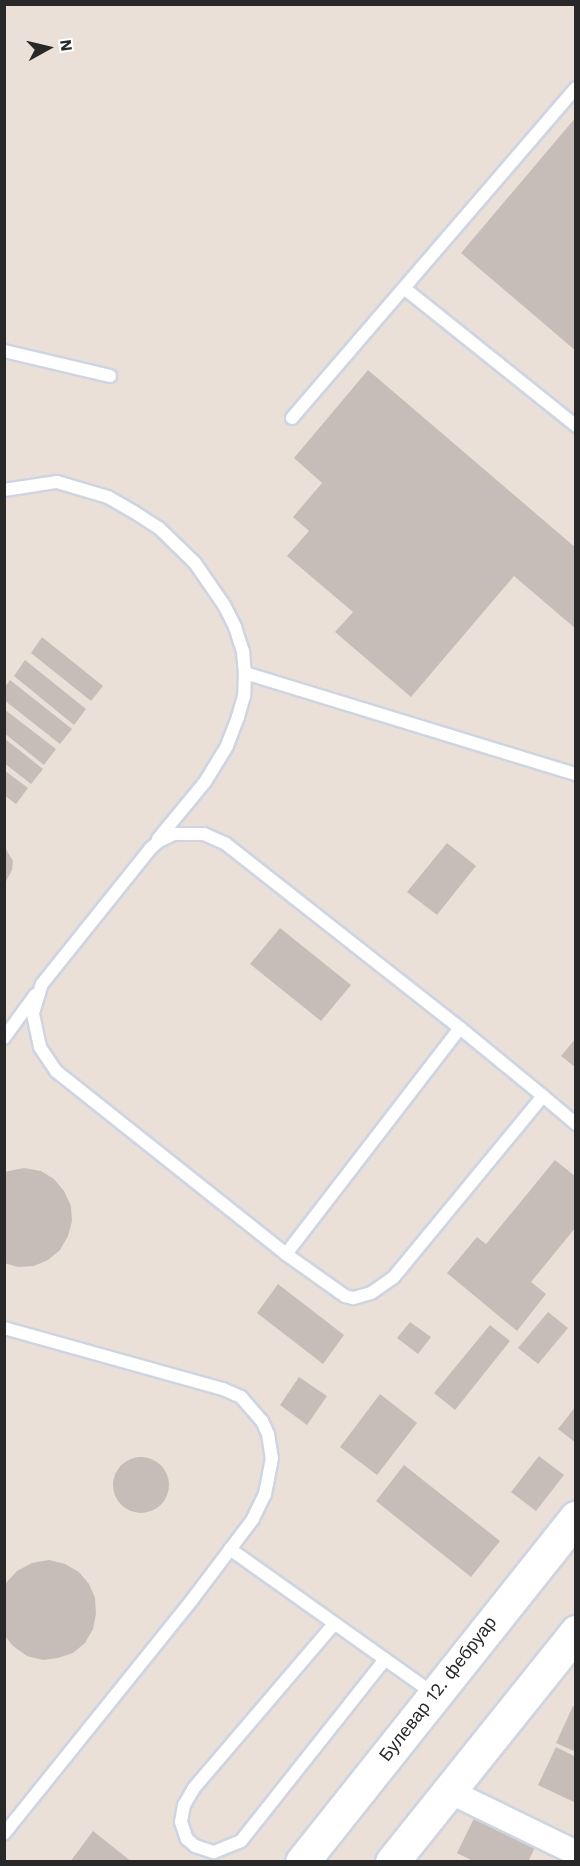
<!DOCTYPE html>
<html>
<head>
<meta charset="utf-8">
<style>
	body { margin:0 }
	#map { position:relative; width:580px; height:1866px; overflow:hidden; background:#ebe0d8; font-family:"Work Sans",sans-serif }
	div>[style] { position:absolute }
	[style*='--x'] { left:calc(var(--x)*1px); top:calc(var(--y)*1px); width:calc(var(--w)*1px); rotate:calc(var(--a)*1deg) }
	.building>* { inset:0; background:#c6bdb8 }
	.round { border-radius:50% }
	.roads { filter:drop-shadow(2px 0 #cdd5e2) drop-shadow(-2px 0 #cdd5e2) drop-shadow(0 2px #cdd5e2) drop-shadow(0 -2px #cdd5e2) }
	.service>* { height:12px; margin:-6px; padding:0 6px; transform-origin:6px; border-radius:6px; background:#fff }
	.minor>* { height:24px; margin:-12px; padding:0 12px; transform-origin:12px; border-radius:12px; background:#fff }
	.secondary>* { height:33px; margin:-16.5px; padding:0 16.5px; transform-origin:16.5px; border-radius:16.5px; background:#fff }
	span { translate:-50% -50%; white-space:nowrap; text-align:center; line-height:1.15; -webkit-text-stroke:5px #fff; paint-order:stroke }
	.street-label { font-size:18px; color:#282828 }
	.frame { position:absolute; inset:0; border:6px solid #282828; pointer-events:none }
	.north { position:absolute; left:18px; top:18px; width:60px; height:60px; -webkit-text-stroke:4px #fff; paint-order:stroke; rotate:82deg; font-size:16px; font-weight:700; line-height:24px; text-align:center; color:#282828 }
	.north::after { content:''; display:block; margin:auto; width:21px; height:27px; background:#282828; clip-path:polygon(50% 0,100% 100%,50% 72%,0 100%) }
</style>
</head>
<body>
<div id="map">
	<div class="building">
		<div style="clip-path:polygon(576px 117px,576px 351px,461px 253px)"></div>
		<div style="clip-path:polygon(368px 370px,576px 548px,576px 629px,514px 576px,411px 697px,335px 632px,353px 612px,287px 556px,309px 531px,293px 517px,322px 483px,294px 458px)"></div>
		<div style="clip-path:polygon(42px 637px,103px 686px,91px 701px,31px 653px)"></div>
		<div style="clip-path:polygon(25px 660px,86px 709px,74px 725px,14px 676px)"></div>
		<div style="clip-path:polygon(10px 680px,72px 729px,60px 744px,4px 700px,4px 688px)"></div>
		<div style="clip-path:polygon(4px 709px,56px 749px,44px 765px,4px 733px)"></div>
		<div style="clip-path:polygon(4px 738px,43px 769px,31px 784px,4px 763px)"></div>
		<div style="clip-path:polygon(4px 770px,28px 788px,16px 804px,4px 795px)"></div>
		<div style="clip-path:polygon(447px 843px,476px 866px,437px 915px,407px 892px)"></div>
		<div style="clip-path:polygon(4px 846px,13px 861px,12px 870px,4px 885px)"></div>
		<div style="clip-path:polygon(280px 928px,351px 985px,321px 1021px,250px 964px)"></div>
		<div style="clip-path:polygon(576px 1038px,576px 1068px,561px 1056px)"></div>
		<div style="clip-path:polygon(555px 1160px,576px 1177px,576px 1227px,531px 1282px,546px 1294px,517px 1331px,447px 1273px,477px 1237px,486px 1244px)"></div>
		<div style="clip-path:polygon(24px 1168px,41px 1171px,54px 1179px,64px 1191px,71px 1206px,72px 1221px,68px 1236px,60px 1250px,48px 1260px,34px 1266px,18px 1267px,4px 1263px,4px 1172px)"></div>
		<div style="clip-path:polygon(278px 1284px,344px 1335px,323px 1364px,257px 1313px)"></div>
		<div style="clip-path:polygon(548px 1312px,568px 1328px,538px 1364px,518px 1348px)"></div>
		<div style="clip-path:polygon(410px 1322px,431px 1337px,418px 1354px,397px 1338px)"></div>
		<div style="clip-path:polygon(490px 1325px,510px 1341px,455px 1410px,434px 1393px)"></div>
		<div style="clip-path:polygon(299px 1377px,327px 1396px,307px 1425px,280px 1405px)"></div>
		<div style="clip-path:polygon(380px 1394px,417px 1423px,377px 1475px,340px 1447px)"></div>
		<div style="clip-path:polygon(576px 1406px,576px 1443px,558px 1429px)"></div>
		<div style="clip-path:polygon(539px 1456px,564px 1475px,536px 1511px,511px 1492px)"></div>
		<div class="round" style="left:113px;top:1457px;width:56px;height:56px"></div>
		<div style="clip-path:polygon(404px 1465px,500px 1541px,471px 1577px,376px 1501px)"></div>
		<div style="clip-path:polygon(49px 1560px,65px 1564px,79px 1572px,89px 1584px,95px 1598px,96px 1614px,93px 1629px,85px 1643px,73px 1653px,58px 1658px,43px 1660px,27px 1656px,13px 1646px,4px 1635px,4px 1585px,17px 1571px,32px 1563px)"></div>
		<div style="clip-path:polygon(573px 1706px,576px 1707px,576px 1752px,556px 1743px)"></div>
		<div style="clip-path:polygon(556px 1747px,576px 1757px,576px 1803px,538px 1785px)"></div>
		<div style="clip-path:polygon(479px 1808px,539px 1839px,528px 1862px,475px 1862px,457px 1853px)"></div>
		<div style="clip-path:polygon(93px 1831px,132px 1862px,70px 1862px)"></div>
	</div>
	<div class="roads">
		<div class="service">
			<div style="--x:404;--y:288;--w:221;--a:38.7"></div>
			<div style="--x:4;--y:351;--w:109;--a:13.3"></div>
			<div style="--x:292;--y:418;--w:435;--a:-49.3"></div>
			<div style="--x:4;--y:490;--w:54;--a:-8.6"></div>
			<div style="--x:57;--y:482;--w:53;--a:16.4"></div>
			<div style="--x:108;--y:497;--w:30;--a:30"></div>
			<div style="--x:134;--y:512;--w:30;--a:33"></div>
			<div style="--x:159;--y:528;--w:50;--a:44.2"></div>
			<div style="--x:195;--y:563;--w:51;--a:55.4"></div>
			<div style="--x:224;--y:605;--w:25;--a:63"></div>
			<div style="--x:235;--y:627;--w:25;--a:72"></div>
			<div style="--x:243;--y:651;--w:22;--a:85"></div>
			<div style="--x:245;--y:673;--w:23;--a:92"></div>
			<div style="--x:244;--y:696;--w:22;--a:106"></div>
			<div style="--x:238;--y:717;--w:31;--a:111"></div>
			<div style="--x:227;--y:746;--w:42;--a:121.4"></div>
			<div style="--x:205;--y:782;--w:74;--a:129.5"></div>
			<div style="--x:245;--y:673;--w:346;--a:17"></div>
			<div style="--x:4;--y:1038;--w:53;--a:-54.2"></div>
			<div style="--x:543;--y:1096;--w:234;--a:129.5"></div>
			<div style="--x:394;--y:1277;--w:28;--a:145"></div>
			<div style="--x:371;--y:1293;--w:19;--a:164"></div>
			<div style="--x:353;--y:1298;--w:8;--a:-166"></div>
			<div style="--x:345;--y:1296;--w:72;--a:-144.6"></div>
			<div style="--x:286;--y:1254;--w:294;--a:-141.5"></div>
			<div style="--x:56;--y:1071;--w:29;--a:-124"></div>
			<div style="--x:40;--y:1047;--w:35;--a:-102"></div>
			<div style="--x:33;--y:1013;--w:30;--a:-73"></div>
			<div style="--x:42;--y:984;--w:173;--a:-51.3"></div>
			<div style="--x:150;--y:849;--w:12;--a:-42"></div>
			<div style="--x:159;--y:841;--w:17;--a:-25"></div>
			<div style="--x:174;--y:834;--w:30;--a:0"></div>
			<div style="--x:204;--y:834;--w:24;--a:24"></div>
			<div style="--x:226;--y:844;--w:298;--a:38.2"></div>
			<div style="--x:460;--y:1028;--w:107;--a:39.3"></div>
			<div style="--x:543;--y:1096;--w:43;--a:40.3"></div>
			<div style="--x:286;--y:1254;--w:285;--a:-52.4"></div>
			<div style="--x:4;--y:1328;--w:227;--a:15.6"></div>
			<div style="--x:223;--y:1389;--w:20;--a:24"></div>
			<div style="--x:241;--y:1397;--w:32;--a:49"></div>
			<div style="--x:262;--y:1421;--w:14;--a:65"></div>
			<div style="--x:268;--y:1434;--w:24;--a:81"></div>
			<div style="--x:272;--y:1458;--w:37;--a:101"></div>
			<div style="--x:265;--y:1494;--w:28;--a:116"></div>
			<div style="--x:253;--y:1519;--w:101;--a:127"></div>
			<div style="--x:192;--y:1600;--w:300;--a:128.8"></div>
			<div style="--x:230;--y:1549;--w:250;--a:35.4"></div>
			<div style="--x:334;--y:1624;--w:216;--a:130.5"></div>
			<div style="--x:194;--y:1788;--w:20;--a:120"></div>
			<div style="--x:184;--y:1805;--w:17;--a:100"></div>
			<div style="--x:181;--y:1822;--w:18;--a:71"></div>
			<div style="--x:187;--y:1839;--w:11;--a:41"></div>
			<div style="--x:195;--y:1846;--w:20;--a:18"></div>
			<div style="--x:214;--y:1852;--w:29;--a:-22"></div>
			<div style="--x:241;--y:1841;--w:232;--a:-51.6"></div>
		</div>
		<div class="minor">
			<div style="--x:449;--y:1791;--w:141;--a:26"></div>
		</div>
		<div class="secondary">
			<div style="--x:302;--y:1862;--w:440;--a:-51.5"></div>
			<div style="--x:392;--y:1862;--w:295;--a:-51.3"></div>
		</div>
	</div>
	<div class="street-label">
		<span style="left:438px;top:1689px;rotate:-52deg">Булевар 12. фебруар</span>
	</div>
	<div class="frame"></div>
	<div class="north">N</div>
</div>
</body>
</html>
